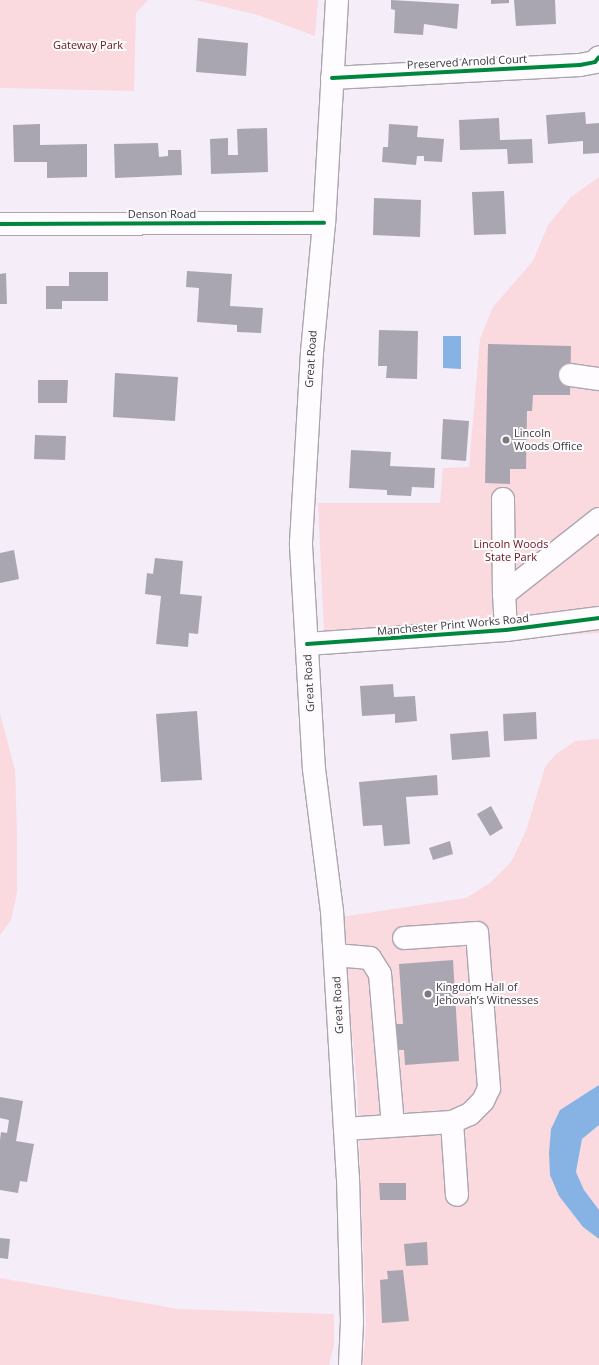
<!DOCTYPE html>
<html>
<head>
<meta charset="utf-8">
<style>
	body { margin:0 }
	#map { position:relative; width:599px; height:1365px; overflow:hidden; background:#f5edf8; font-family:"Open Sans",sans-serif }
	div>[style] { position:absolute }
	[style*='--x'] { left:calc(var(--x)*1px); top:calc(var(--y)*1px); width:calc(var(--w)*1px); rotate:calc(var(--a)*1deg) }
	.green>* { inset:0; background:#fadade }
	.water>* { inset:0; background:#86b3e4 }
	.building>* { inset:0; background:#aaa6b1 }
	.roads { filter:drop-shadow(1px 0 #aca5af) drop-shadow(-1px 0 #aca5af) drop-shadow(0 1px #aca5af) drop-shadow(0 -1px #aca5af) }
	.minor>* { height:22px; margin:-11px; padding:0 11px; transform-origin:11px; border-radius:11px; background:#fefcfe }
	.major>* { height:22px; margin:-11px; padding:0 11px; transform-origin:11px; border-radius:11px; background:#fefcfe }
	.cycleway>* { height:4px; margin:-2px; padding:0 2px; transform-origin:2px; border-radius:2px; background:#00873e }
	.dots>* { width:11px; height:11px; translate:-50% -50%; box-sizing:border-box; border:2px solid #fcfcfc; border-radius:50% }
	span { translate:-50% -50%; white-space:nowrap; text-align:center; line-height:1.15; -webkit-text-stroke:4px #fcfcfc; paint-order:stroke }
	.park-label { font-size:11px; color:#6b131d }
	.street-label { font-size:11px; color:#3f3743 }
	.poi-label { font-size:11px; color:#3f3743 }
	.left { translate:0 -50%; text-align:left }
</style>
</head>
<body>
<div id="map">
	<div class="green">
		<div style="clip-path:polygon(0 0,148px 0,136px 13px,134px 91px,0 88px)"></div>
		<div style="clip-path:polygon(195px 0,318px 0,315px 36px,258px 15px)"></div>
		<div style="clip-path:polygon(599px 177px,599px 633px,325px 651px,318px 503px,440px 503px,443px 468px,469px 467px,480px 339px,493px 307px,533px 261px,548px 225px,571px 197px)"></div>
		<div style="clip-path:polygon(0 713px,15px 770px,17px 832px,17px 892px,11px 920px,0 935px)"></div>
		<div style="clip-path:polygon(599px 739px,599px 1085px,594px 1089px,559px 1196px,583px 1227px,599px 1239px,599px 1365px,363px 1365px,366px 1326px,357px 1085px,341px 917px,466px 898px,490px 883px,511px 862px,526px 831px,545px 767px,555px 755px,575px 741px)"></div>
		<div style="clip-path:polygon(599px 1125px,599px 1210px,584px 1190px,576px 1172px,582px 1139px)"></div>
		<div style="clip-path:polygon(0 1278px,178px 1309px,334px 1314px,334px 1346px,329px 1365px,0 1365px)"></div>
	</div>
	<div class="water">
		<div style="clip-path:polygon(443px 336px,461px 336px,461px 369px,443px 368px)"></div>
		<div style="clip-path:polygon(599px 1085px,599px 1125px,582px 1139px,576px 1172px,584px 1190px,599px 1210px,599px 1239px,583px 1227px,559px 1196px,550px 1175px,549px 1153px,551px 1129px,560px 1110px)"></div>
	</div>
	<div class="building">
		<div style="clip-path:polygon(391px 0,459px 4px,457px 29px,424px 24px,423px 35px,394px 33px,395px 10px,391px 9px)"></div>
		<div style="clip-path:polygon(491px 0,509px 0,509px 3px,491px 4px)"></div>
		<div style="clip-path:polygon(514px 0,555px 0,556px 24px,516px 26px)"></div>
		<div style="clip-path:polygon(198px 38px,248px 43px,246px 76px,196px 72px)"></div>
		<div style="clip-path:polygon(585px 112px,586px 124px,599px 123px,599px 153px,583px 154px,583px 141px,548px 144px,546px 115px)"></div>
		<div style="clip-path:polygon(499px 118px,500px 140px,532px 139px,533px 163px,508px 164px,507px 149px,460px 150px,459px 120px)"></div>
		<div style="clip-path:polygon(40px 124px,40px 145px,87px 144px,87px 177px,47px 178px,47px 162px,14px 162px,13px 125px)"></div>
		<div style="clip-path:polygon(389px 124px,418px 126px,417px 137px,444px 139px,442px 162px,424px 161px,424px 156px,417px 156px,416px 165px,382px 162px,383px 147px,388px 147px)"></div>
		<div style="clip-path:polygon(267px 128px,268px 172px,211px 174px,210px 139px,228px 138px,228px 155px,238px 155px,237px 129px)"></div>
		<div style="clip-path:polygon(158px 143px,159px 157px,168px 156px,168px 150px,181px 150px,182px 175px,115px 178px,114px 144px)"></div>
		<div style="clip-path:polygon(504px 191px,506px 234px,474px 235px,472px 192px)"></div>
		<div style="clip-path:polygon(374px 198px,421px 200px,420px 237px,373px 235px)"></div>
		<div style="clip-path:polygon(187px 271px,232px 274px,230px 306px,263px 308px,261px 333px,237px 332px,237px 325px,197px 322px,199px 288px,186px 287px)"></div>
		<div style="clip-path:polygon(69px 272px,108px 272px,108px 301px,62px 301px,62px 309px,46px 309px,46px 286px,69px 286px)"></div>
		<div style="clip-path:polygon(6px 273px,7px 304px,0 304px,0 274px)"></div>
		<div style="clip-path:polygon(379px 330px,418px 331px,417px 379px,386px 378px,387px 366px,378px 366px)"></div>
		<div style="clip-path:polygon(488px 344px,571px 346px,570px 395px,533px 395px,532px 411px,527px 411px,526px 469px,510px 469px,510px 484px,485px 483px)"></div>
		<div style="clip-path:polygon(115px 373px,178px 377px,175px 421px,113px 417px)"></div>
		<div style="clip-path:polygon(38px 380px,68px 380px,67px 403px,38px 403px)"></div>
		<div style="clip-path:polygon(443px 419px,469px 421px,466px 461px,441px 459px)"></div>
		<div style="clip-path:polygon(35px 435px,66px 436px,65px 460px,34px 459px)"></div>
		<div style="clip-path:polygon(351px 450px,391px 452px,390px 466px,435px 468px,434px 488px,412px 487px,411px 496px,387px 495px,387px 490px,349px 488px)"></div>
		<div style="clip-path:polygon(14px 550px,19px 579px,0 583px,0 553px)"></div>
		<div style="clip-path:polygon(155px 558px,183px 561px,180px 594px,202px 596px,198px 634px,189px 633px,188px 647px,156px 644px,161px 596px,145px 594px,147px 573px,153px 574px)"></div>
		<div style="clip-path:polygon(393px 684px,394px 697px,415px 696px,417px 721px,395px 723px,395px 714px,362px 716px,360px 686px)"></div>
		<div style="clip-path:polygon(197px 711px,202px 780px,161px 782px,156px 714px)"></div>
		<div style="clip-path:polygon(536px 712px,537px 739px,504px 741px,503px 714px)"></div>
		<div style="clip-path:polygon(488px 731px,490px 757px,452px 760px,450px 734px)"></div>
		<div style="clip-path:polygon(437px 775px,438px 795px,406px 797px,410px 844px,384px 846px,382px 825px,363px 826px,359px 782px)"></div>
		<div style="clip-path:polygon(491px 806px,503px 828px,490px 836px,477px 814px)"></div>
		<div style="clip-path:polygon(450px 841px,453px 854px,433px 860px,429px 848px)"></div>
		<div style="clip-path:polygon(453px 960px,459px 1061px,405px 1065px,404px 1050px,397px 1050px,395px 1024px,403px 1024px,399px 964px)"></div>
		<div style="clip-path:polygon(0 1097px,23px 1101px,16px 1141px,34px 1144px,27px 1182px,20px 1181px,18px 1193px,0 1190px,0 1140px,1px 1132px,7px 1133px,9px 1120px,0 1118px)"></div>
		<div style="clip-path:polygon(379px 1183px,406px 1183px,406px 1200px,380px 1200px)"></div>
		<div style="clip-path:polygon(0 1238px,10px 1239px,8px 1259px,0 1258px)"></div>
		<div style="clip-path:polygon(427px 1242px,428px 1265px,406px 1266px,404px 1244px)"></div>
		<div style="clip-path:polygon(403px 1270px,409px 1321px,382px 1323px,380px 1280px,388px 1279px,387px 1271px)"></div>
	</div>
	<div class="roads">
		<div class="minor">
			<div style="--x:332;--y:78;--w:248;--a:-3"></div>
			<div style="--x:580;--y:65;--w:15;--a:-11"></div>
			<div style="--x:595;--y:62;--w:6;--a:-51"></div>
			<div style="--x:0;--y:224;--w:324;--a:-0.2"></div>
			<div style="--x:570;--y:375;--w:29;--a:8"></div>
			<div style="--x:503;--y:499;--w:95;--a:89.4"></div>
			<div style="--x:506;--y:630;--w:36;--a:-93"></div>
			<div style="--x:504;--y:594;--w:121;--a:-38.3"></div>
			<div style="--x:307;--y:644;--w:199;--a:-4"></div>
			<div style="--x:506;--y:630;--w:94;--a:-7.4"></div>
			<div style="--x:335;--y:955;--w:35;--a:5"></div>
			<div style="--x:370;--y:958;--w:19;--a:58"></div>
			<div style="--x:380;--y:974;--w:152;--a:85.1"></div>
			<div style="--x:452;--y:1122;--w:73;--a:86.1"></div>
			<div style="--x:345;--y:1129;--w:107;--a:-3.7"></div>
			<div style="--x:452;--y:1122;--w:20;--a:-24"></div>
			<div style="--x:470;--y:1114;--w:18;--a:-45"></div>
			<div style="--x:483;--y:1101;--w:14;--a:-65"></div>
			<div style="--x:489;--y:1088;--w:155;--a:-94.4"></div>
			<div style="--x:477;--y:933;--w:73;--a:176.1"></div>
		</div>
		<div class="major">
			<div style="--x:337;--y:0;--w:223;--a:93.3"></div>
			<div style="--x:324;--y:223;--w:130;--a:95.3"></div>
			<div style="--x:312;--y:352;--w:193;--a:93.3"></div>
			<div style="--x:301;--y:545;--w:224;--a:86.7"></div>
			<div style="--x:314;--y:769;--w:143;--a:82.8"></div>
			<div style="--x:332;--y:911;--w:267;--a:86.6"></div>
			<div style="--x:348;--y:1178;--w:143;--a:88.4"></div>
			<div style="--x:352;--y:1321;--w:44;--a:92.6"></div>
		</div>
	</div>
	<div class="cycleway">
		<div style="--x:332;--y:78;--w:248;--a:-3"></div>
		<div style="--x:580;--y:65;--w:15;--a:-11"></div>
		<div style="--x:595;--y:62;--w:6;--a:-51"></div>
		<div style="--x:0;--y:224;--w:324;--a:-0.2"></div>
		<div style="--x:307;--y:644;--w:199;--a:-4"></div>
		<div style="--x:506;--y:630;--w:94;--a:-7.4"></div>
	</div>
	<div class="dots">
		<div style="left:506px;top:440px;background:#7f7782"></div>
		<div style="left:428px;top:994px;background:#7f7782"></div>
	</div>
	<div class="park-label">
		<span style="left:88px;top:45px">Gateway Park</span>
		<span style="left:511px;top:551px">Lincoln Woods<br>State Park</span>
	</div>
	<div class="street-label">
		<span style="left:467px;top:62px;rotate:-3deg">Preserved Arnold Court</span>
		<span style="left:162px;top:214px">Denson Road</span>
		<span style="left:311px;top:359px;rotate:-86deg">Great Road</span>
		<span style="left:453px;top:625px;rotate:-5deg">Manchester Print Works Road</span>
		<span style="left:309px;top:683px;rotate:-93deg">Great Road</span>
		<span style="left:338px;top:1005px;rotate:-93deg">Great Road</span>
	</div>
	<div class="poi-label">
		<span class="left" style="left:514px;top:440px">Lincoln<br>Woods Office</span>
		<span class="left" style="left:436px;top:994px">Kingdom Hall of<br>Jehovah’s Witnesses</span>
	</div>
</div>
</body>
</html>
